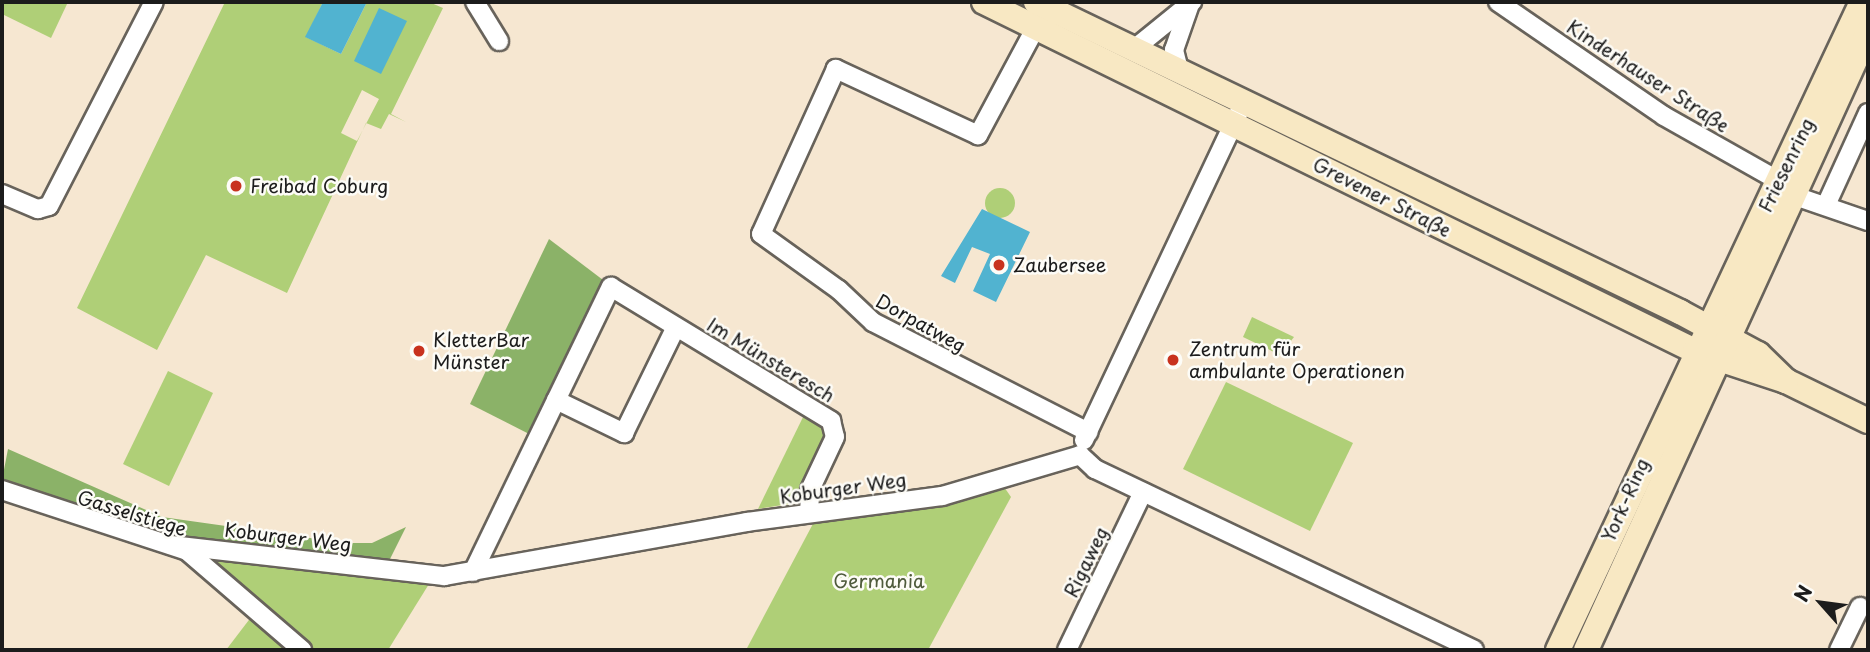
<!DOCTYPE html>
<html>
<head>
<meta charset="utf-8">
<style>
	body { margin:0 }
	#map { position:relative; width:1870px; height:652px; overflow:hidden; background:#f6e7d1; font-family:"Playpen Sans",sans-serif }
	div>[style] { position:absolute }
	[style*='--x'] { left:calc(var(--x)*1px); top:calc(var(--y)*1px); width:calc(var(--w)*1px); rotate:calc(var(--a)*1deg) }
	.green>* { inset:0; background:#afcf77 }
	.round { border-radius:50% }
	.forest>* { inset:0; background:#8bb268 }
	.water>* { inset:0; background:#51b3d0 }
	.roads { filter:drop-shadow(2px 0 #68635b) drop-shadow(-2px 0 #68635b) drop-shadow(0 2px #68635b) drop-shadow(0 -2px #68635b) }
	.street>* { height:18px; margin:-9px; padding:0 9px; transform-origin:9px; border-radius:9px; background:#fff }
	.secondary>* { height:24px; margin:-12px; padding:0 12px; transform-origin:12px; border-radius:12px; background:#f8e8c3 }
	.dots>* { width:19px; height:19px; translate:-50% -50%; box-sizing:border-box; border:4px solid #fdfcf7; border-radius:50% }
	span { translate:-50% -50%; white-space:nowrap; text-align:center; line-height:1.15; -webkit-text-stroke:5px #fdfcf7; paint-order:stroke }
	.street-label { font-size:19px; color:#1c1c1c }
	.poi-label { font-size:19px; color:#1c1c1c }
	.left { translate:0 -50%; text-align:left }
	.park-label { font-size:19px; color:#4f5b3c }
	.frame { position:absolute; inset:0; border:4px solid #1c1c1c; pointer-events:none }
	.north { position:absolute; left:1786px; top:568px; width:70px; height:70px; -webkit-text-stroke:5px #fdfcf7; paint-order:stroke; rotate:298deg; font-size:19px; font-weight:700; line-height:28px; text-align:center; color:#1c1c1c }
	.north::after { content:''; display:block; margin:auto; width:24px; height:32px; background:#1c1c1c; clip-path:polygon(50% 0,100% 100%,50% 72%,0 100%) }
</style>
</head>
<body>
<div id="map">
	<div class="green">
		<div style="clip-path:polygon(2px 2px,68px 2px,51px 38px,2px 14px)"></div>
		<div style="clip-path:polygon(evenodd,225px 2px,323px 2px,306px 37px,341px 54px,367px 2px,429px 2px,443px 8px,391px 114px,406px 122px,465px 2px,406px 122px,389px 114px,381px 129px,366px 123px,287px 293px,206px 255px,157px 350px,77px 308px,225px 2px,362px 90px,379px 99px,357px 141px,341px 133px,362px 90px)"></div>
		<div class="round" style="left:985px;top:188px;width:30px;height:30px"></div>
		<div style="clip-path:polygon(1252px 317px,1294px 337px,1280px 355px,1243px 337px)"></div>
		<div style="clip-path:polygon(168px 371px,213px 393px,169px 486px,123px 464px)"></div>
		<div style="clip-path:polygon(1226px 382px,1353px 443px,1310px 531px,1183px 469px)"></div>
		<div style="clip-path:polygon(806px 411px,823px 423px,827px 439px,795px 503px,758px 509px)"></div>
		<div style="clip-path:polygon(1002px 484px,1011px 497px,928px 650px,746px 650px,815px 520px)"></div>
		<div style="clip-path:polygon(198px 551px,427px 579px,429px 584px,388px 650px,310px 650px)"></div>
		<div style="clip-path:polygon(255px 612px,294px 650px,226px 650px)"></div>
	</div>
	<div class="forest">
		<div style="clip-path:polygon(549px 239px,607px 283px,533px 436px,470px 404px)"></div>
		<div style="clip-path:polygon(8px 449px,162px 517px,345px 543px,372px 543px,406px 527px,389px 561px,185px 539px,44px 501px,2px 480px)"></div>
	</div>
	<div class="water">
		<div style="clip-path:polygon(323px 2px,367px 2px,341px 54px,305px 37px)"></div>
		<div style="clip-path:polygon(379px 8px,407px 21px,381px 74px,354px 61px)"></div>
		<div style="clip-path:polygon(982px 209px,1030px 232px,996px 302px,973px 291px,990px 254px,972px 247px,955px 283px,941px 276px)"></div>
	</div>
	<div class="roads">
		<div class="street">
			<div style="--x:475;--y:2;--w:46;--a:58.4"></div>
			<div style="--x:1498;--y:2;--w:201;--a:34.5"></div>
			<div style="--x:1664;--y:116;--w:132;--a:29.5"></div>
			<div style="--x:1036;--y:27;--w:123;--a:118.2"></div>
			<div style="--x:978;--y:135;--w:157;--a:-155.1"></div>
			<div style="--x:836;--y:69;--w:181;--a:114.4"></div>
			<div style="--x:761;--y:234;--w:96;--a:35.7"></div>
			<div style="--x:839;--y:290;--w:47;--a:43.3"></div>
			<div style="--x:873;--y:322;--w:242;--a:27.1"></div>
			<div style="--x:1134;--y:49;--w:75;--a:-39"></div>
			<div style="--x:1179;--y:70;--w:21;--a:-104"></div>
			<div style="--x:1174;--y:50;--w:46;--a:-70.8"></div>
			<div style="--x:2;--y:194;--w:39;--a:23"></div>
			<div style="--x:38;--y:209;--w:11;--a:-15"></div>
			<div style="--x:49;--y:206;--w:229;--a:-62.8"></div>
			<div style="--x:1795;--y:196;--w:77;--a:18.9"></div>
			<div style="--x:1827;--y:203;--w:99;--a:-65.5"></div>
			<div style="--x:556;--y:400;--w:76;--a:25.9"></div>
			<div style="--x:624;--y:433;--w:118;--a:-63.9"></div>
			<div style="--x:1084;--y:440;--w:361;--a:-64.7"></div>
			<div style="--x:1080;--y:455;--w:21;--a:43"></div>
			<div style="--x:1095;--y:469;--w:420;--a:25.5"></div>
			<div style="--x:2;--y:490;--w:195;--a:18.2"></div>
			<div style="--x:187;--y:551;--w:152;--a:40.7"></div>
			<div style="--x:171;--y:545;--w:275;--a:6.5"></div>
			<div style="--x:444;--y:576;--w:308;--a:-10.1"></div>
			<div style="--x:747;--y:522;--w:197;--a:-7.6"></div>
			<div style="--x:942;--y:496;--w:144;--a:-16.5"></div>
			<div style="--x:473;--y:572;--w:317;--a:-64.2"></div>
			<div style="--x:611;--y:287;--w:258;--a:31.3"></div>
			<div style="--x:831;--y:421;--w:16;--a:76"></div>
			<div style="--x:835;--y:437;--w:59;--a:115.3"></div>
			<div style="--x:810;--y:490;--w:23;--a:92"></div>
			<div style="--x:1067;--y:650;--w:175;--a:-64.3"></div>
			<div style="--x:1839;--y:650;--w:48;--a:-64"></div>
		</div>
		<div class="secondary">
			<div style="--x:984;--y:2;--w:792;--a:26.14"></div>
			<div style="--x:1695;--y:351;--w:96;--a:18.2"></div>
			<div style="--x:1786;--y:381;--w:91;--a:26"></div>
			<div style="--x:1036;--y:2;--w:715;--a:25.7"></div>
			<div style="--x:1680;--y:312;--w:89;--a:28.3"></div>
			<div style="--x:1758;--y:354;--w:39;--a:44"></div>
			<div style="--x:1558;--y:650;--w:716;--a:-64.87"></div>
			<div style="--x:1586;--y:650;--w:679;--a:-65.47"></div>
		</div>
	</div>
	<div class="dots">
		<div style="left:236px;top:186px;background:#c8321e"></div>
		<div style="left:999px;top:265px;background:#c8321e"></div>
		<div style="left:419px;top:351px;background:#c8321e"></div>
		<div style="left:1173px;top:360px;background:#c8321e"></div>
	</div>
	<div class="street-label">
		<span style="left:1648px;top:76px;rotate:33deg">Kinderhauser Straße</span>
		<span style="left:1786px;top:165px;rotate:-64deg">Friesenring</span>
		<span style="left:1382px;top:197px;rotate:27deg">Grevener Straße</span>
		<span style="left:921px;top:323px;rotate:29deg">Dorpatweg</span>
		<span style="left:771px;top:360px;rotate:31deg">Im Münsteresch</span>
		<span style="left:843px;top:488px;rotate:-8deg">Koburger Weg</span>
		<span style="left:1625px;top:500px;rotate:-66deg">York-Ring</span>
		<span style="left:132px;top:513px;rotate:17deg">Gasselstiege</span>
		<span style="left:288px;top:537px;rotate:7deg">Koburger Weg</span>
		<span style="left:1086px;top:562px;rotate:-64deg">Rigaweg</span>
	</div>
	<div class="poi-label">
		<span class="left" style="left:250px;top:186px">Freibad Coburg</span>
		<span class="left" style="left:1013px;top:265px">Zaubersee</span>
		<span class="left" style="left:433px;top:351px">KletterBar<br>Münster</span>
		<span class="left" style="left:1189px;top:360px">Zentrum für<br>ambulante Operationen</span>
	</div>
	<div class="park-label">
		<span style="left:879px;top:581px">Germania</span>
	</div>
	<div class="frame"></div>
	<div class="north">N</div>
</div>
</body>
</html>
